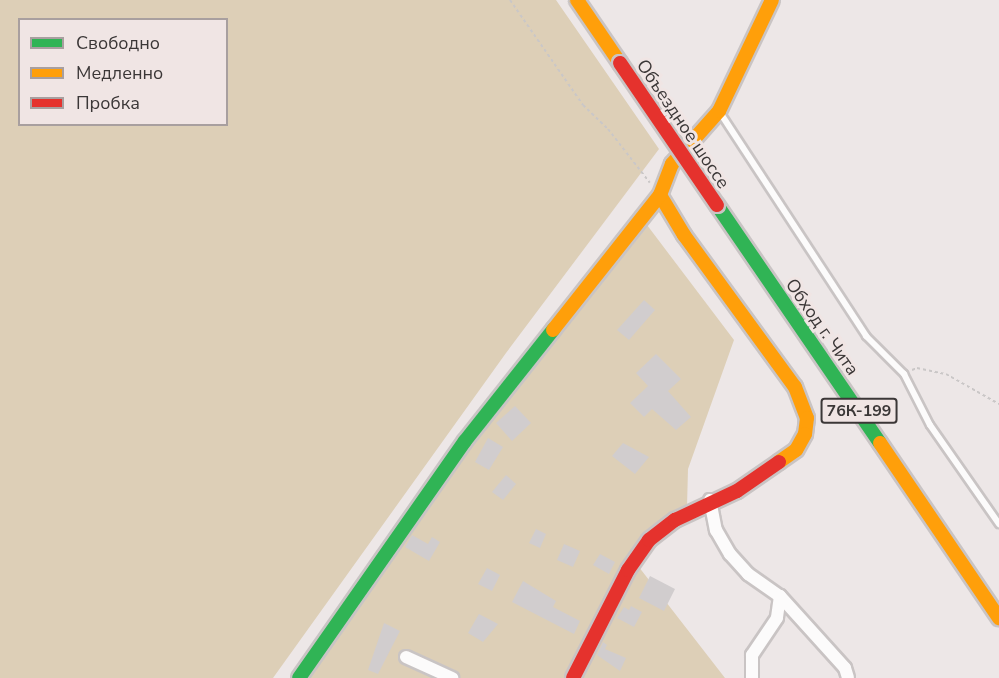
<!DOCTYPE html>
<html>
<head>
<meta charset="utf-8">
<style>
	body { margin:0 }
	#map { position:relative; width:999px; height:678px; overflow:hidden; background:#ede7e7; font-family:"Nunito Sans",sans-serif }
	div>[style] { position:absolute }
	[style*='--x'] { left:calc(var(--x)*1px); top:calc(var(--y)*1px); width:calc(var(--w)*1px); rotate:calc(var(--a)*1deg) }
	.green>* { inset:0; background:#ddcfb7 }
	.building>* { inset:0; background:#d1cdce }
	.path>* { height:2px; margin-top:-1px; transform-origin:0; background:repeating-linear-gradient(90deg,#cac7c7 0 3px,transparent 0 6px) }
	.roads { filter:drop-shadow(2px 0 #c9c4c4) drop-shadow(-2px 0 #c9c4c4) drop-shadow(0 2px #c9c4c4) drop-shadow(0 -2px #c9c4c4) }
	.lane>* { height:6px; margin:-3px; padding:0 3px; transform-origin:3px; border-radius:3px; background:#fcfbfb }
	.street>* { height:12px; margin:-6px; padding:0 6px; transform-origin:6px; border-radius:6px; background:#fcfbfb }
	.fast>* { height:14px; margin:-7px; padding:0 7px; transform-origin:7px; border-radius:7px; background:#30b455 }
	.slow>* { height:14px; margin:-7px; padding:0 7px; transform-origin:7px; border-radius:7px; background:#ff9f0a }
	.jam>* { height:14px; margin:-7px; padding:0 7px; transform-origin:7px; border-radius:7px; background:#e5322d }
	.bridges { filter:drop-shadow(2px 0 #c9c4c4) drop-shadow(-2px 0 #c9c4c4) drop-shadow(0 2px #c9c4c4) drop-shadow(0 -2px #c9c4c4) }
	.jam-bridge>* { height:14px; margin:-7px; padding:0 7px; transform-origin:7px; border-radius:7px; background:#e5322d }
	span { translate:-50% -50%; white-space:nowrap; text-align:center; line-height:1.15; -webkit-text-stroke:6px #f0e5e4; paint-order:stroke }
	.shield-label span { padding:2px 4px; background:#f0e5e4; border:2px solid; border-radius:4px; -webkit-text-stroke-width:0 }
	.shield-label { font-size:16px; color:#3b3737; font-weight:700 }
	.street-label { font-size:18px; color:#3b3737 }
	.legend { position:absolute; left:18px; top:18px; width:210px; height:108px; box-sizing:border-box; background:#f0e5e4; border:2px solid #a89f9f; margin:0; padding:8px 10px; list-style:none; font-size:18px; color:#3b3737 }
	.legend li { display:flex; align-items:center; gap:12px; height:30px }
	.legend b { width:30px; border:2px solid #a89f9f }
</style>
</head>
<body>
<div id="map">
	<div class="green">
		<div style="clip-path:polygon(evenodd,0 0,556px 0,659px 149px,506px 353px,273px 678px,0 678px,0 0,20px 20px,226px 20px,226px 124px,20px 124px,20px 20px)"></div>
		<div style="clip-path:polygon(647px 225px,734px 340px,688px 469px,687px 507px,635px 562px,725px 678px,307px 678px,463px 457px)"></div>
	</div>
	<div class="building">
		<div style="clip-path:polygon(644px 300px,655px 310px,629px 340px,617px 330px)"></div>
		<div style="clip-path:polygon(656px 354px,681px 379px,668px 391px,691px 417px,676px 430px,652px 409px,644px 417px,630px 403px,648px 386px,636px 373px)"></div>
		<div style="clip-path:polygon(515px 406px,531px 423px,512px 441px,496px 423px)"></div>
		<div style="clip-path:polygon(488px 438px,503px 447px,489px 470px,475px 462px)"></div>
		<div style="clip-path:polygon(623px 443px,649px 457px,635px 474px,612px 456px)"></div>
		<div style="clip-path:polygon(506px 475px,516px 484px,503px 500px,492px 492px)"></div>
		<div style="clip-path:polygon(536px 529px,546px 534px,540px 548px,529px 543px)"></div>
		<div style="clip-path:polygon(412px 535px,428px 544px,432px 537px,440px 542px,429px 561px,405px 547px)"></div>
		<div style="clip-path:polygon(564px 544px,580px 551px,573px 567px,557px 560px)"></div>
		<div style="clip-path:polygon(600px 554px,615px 562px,609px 574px,593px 565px)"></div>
		<div style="clip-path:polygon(487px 568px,500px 575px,492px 591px,478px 584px)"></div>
		<div style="clip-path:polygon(650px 576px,675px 589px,664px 611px,639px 598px)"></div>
		<div style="clip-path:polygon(523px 581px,556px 601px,553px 607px,580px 621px,574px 634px,512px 602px)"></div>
		<div style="clip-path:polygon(631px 606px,642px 612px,634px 627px,617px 618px,624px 607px,629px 610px)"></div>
		<div style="clip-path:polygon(479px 614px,498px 624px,483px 642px,468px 633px)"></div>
		<div style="clip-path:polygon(384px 623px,400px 631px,378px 674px,368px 670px)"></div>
		<div style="clip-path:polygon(603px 642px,607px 645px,605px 649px,626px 658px,620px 671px,597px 655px)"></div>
	</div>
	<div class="path">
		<div style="--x:510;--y:0;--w:128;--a:55.2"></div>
		<div style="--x:583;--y:105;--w:35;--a:44"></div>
		<div style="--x:608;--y:129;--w:68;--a:52.1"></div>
		<div style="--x:912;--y:370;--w:5;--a:-22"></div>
		<div style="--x:917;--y:368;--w:30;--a:12"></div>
		<div style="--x:946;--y:374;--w:61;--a:29.5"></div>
	</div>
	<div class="roads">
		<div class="lane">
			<div style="--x:719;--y:111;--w:269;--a:56.8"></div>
			<div style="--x:866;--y:336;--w:54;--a:45"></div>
			<div style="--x:904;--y:374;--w:57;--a:63"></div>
			<div style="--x:930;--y:425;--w:121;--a:55.1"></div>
		</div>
		<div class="street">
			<div style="--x:710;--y:500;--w:31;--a:79"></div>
			<div style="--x:716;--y:530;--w:28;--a:60"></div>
			<div style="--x:730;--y:554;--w:27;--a:48"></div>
			<div style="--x:748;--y:574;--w:39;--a:35"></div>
			<div style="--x:780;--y:596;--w:22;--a:98"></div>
			<div style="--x:777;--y:618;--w:45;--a:124"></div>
			<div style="--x:752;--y:655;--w:23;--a:90"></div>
			<div style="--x:780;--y:596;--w:97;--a:47.9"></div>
			<div style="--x:845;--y:668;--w:10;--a:73"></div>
			<div style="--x:406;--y:657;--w:51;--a:24.5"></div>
		</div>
		<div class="fast">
			<div style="--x:717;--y:205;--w:288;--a:55.6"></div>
			<div style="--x:299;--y:678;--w:289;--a:-55"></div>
			<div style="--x:465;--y:441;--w:142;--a:-51.6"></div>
		</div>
		<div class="slow">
			<div style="--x:577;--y:0;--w:76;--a:55.7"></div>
			<div style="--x:660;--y:195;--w:47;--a:59"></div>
			<div style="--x:684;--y:235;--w:188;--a:53.9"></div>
			<div style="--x:795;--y:387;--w:33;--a:69"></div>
			<div style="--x:807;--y:418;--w:16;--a:97"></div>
			<div style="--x:805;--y:434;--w:18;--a:119"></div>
			<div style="--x:796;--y:450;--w:21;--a:145"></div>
			<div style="--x:553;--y:330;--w:172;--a:-51.6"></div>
			<div style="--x:660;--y:195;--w:33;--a:-69"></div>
			<div style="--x:672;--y:164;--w:71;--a:-48.4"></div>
			<div style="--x:719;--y:111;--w:123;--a:-64.5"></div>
			<div style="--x:880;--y:443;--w:212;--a:55.8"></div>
		</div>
		<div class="jam">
			<div style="--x:573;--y:678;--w:121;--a:-63"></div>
			<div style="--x:628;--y:570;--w:37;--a:-55"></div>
			<div style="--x:649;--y:540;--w:33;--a:-38"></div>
			<div style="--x:675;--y:520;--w:68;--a:-25.1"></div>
			<div style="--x:737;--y:491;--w:51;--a:-34.6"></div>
		</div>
	</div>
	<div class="bridges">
		<div class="jam-bridge">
			<div style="--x:620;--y:63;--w:172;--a:55.7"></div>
		</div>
	</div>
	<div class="shield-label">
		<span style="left:859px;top:411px">76К-199</span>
	</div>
	<div class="street-label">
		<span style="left:683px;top:124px;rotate:56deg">Объездное шоссе</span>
		<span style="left:822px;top:327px;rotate:55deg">Обход г. Чита</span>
	</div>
	<ul class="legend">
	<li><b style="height:8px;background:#30b455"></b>Свободно</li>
	<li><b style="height:8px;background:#ff9f0a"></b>Медленно</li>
	<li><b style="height:8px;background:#e5322d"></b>Пробка</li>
	</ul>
</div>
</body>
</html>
